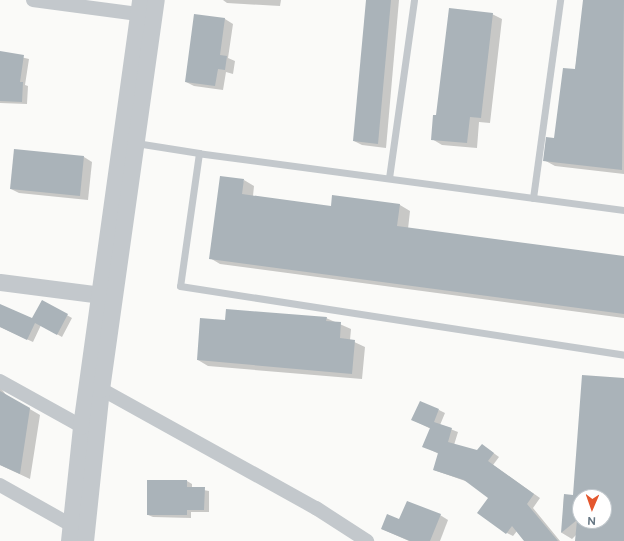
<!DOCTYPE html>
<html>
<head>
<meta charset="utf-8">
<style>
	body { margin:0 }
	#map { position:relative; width:624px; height:541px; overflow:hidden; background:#fafaf8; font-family:Figtree,sans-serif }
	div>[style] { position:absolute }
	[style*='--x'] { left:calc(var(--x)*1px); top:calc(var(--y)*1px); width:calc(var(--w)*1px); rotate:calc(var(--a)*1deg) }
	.shadow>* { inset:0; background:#0003 }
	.building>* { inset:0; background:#aab3b9 }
	.service>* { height:7px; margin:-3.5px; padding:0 3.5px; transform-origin:3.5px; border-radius:3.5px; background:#c3c8cc }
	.minor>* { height:14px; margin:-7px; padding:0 7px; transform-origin:7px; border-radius:7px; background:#c3c8cc }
	.tertiary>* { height:17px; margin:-8.5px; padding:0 8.5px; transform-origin:8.5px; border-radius:8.5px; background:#c3c8cc }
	span { translate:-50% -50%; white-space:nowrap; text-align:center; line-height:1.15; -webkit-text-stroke:4px #fff; paint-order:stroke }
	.north { position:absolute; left:572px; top:489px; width:40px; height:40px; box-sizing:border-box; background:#fff; border:1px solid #c1c8cd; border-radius:50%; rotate:182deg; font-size:11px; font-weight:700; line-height:16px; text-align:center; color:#657683 }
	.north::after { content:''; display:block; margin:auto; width:14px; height:18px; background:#e4572e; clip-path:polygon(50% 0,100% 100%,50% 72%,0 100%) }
</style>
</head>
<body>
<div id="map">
	<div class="shadow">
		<div style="clip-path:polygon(223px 0,281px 0,280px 6px,227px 3px)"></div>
		<div style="clip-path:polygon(367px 0,399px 0,386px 148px,362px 145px,354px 141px)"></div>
		<div style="clip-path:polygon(584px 0,624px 0,624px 174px,555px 166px,544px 160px,555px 139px,575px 71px)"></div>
		<div style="clip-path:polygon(492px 14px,502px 19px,490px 123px,479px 122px,477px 148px,442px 145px,432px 139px,437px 116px)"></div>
		<div style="clip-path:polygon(195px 15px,225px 19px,233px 24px,228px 58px,235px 61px,233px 74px,226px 72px,223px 90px,194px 86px,186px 82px)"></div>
		<div style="clip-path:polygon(0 52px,29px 59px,25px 85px,28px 86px,27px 104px,0 103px)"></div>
		<div style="clip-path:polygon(84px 157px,92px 162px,88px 200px,19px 193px,11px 189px)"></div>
		<div style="clip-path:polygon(244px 180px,254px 186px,253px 196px,332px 207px,333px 196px,400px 205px,410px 211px,408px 229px,624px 257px,624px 318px,220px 264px,210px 258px)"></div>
		<div style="clip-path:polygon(42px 301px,72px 318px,62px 337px,41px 325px,33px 342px,0 327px,0 305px,33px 319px)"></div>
		<div style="clip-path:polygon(326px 318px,351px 329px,350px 340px,365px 347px,362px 379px,208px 366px,198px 360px,226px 321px)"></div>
		<div style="clip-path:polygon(evenodd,624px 379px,624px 541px,576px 541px,577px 534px,572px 539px,562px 533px,564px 495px,574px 496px,624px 379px,580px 497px,604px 497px,604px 521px,580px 521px,580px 497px)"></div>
		<div style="clip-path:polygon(0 387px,6px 395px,40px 415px,30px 479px,0 465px)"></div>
		<div style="clip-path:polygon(439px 410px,445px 413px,440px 425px,458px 432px,454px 445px,477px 452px,488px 449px,499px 457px,493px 465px,540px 498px,533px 508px,560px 541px,525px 541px,517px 531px,513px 536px,507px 533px,489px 497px,468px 482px,434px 470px,439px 454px,423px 446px,431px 429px,413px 420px)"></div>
		<div style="clip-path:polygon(187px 481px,192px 484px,192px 488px,209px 491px,209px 512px,191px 512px,191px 518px,153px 517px,148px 515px)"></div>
		<div style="clip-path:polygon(440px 515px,448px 520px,440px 541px,409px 541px,382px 529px,400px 520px)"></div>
	</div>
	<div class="building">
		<div style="clip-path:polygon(366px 0,391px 0,378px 144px,353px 141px)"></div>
		<div style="clip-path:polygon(583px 0,624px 0,622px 170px,543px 161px,546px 137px,554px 138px,563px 68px,575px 69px)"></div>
		<div style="clip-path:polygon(449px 8px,493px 13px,481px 118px,470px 117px,467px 143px,431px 140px,433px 115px,436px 115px)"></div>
		<div style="clip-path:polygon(194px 14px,225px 18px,220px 55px,227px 56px,225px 70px,218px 69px,215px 86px,185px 82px)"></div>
		<div style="clip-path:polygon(0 51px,24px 55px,20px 82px,23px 82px,22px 102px,0 101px)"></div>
		<div style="clip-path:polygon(14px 149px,84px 156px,80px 196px,10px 189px)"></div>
		<div style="clip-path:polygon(220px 176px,244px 179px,242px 194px,331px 206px,332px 195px,400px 204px,397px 226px,624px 256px,624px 314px,209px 259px)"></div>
		<div style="clip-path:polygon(42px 300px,68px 314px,57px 335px,35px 323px,27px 340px,0 327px,0 304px,32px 318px)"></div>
		<div style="clip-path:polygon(226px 309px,327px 317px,326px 321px,341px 322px,340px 338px,355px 340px,352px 374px,197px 360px,200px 318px,225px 320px)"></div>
		<div style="clip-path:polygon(evenodd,582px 375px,624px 378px,624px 541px,575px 541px,577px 520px,561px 533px,564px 494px,573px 495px,582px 375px,580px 497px,604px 497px,604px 521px,580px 521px,580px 497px)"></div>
		<div style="clip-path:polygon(0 391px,30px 408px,20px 474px,0 465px)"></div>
		<div style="clip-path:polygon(420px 401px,439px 409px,434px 422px,452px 428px,448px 442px,477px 450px,482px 444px,494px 453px,488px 461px,534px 494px,527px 504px,558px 541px,524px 541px,512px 526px,506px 534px,477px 513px,488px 498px,464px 480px,433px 470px,438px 453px,422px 447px,430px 428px,411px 420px)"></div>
		<div style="clip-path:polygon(147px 480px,187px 480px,187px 487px,205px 487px,204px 510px,187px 510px,187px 515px,147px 515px)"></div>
		<div style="clip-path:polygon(407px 501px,441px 514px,430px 541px,410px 541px,381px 529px,387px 514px,399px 519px)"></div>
	</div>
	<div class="service">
		<div style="--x:136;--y:143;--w:64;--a:9"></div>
		<div style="--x:389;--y:178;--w:180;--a:-82"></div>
		<div style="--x:533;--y:198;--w:200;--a:-82.2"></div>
		<div style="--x:624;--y:210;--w:429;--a:-172.4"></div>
		<div style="--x:199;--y:153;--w:134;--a:98.1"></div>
		<div style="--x:180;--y:286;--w:449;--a:8.8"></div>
	</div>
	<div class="minor">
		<div style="--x:33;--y:0;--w:106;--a:7.6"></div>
		<div style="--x:0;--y:381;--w:93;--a:29.1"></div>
		<div style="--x:101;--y:389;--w:246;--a:29"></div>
		<div style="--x:316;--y:508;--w:61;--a:32.9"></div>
		<div style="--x:0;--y:485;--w:81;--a:29.4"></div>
	</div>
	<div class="tertiary">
		<div style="--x:0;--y:282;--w:110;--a:7.3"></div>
		<div style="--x:69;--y:541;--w:116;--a:-84"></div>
		<div style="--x:81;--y:426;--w:430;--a:-82.1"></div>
		<div style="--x:85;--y:541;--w:153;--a:-84"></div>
		<div style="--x:101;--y:389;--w:393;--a:-82"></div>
	</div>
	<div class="north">N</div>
</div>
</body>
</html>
